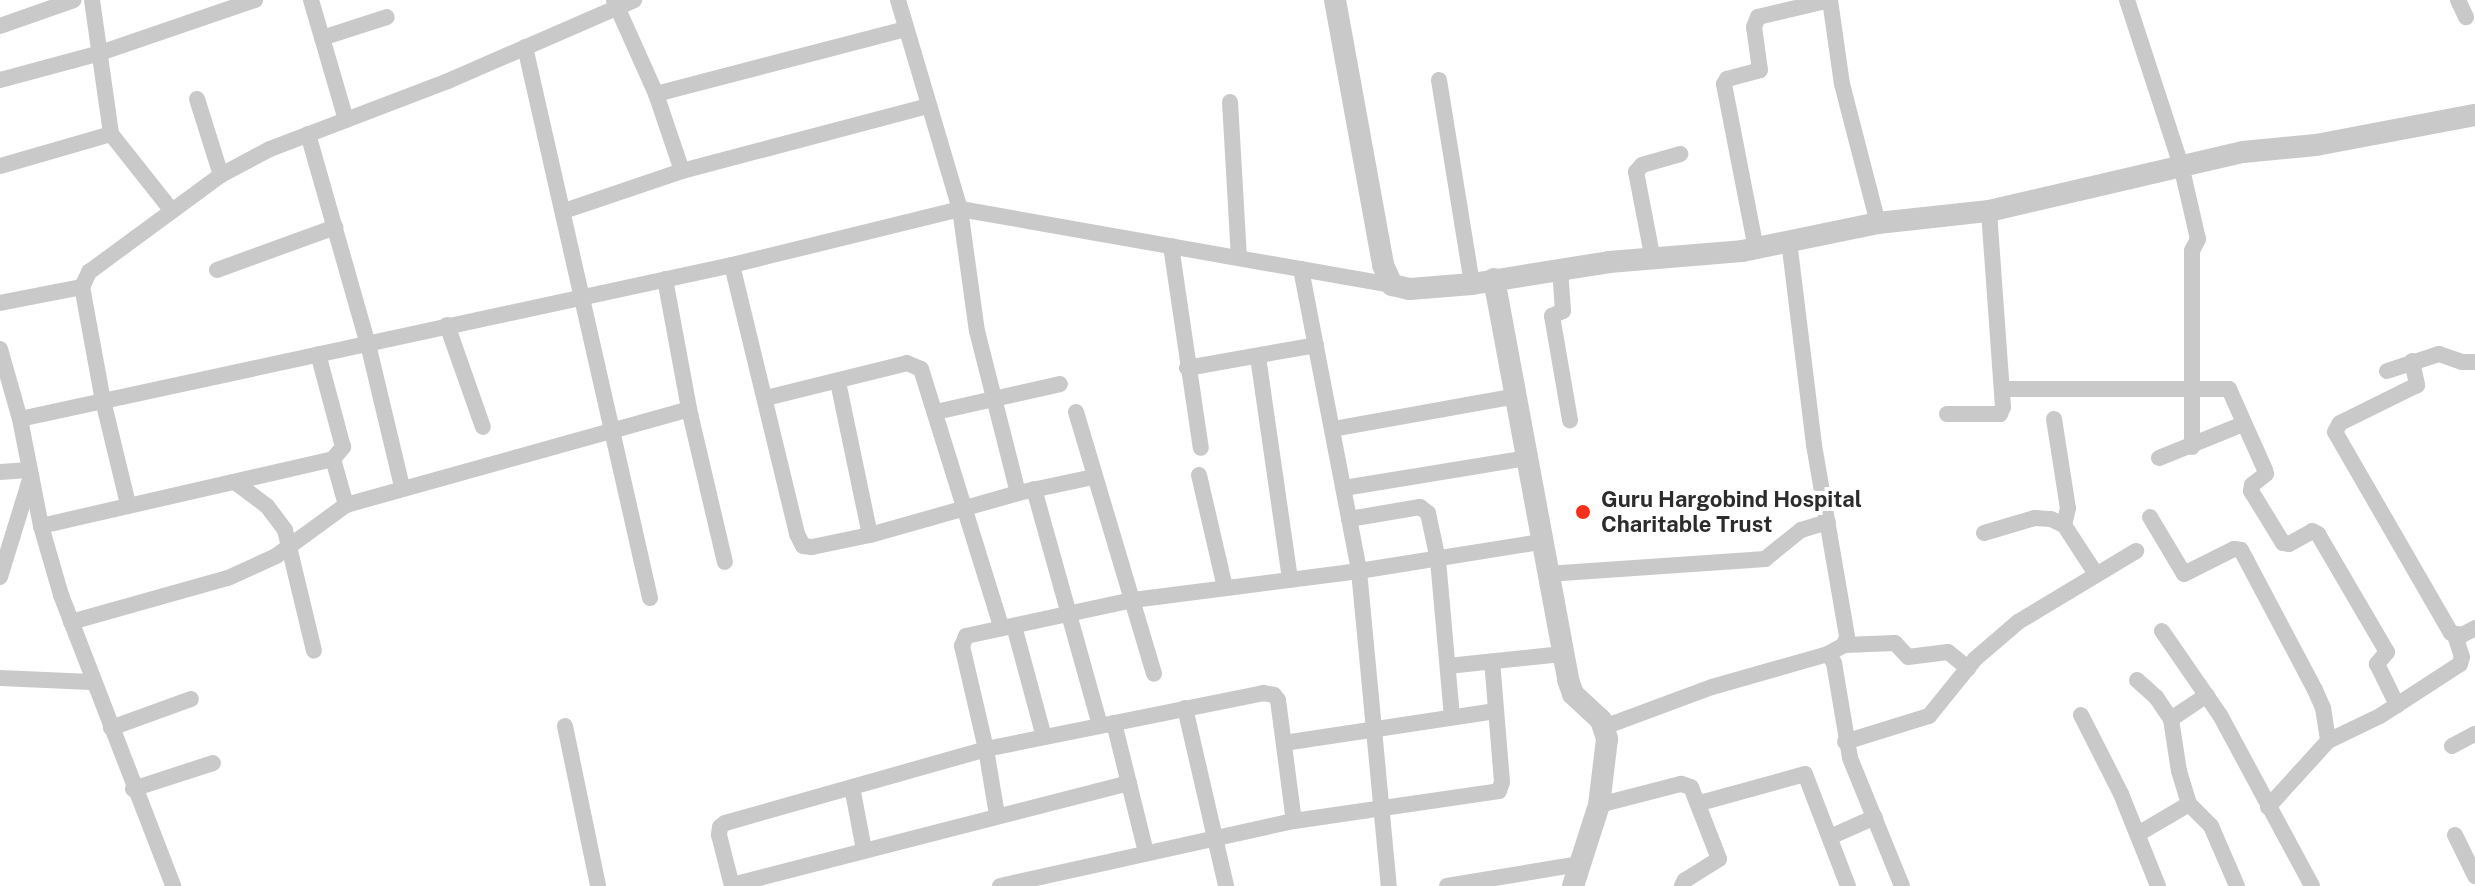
<!DOCTYPE html>
<html>
<head>
<meta charset="utf-8">
<style>
	body { margin:0 }
	#map { position:relative; width:2475px; height:886px; overflow:hidden; background:#fff; font-family:"Public Sans",sans-serif }
	div>[style] { position:absolute }
	[style*='--x'] { left:calc(var(--x)*1px); top:calc(var(--y)*1px); width:calc(var(--w)*1px); rotate:calc(var(--a)*1deg) }
	.minor>* { height:16px; margin:-8px; padding:0 8px; transform-origin:8px; border-radius:8px; background:#c9c9c9 }
	.tertiary>* { height:22px; margin:-11px; padding:0 11px; transform-origin:11px; border-radius:11px; background:#c9c9c9 }
	.dots>* { width:22px; height:22px; translate:-50% -50%; box-sizing:border-box; border:4px solid #fff; border-radius:50% }
	span { translate:-50% -50%; white-space:nowrap; text-align:center; line-height:1.15; -webkit-text-stroke:8px #fff; paint-order:stroke }
	.poi-label { font-size:22px; color:#2c2c2c; font-weight:700 }
	.left { translate:0 -50%; text-align:left }
</style>
</head>
<body>
<div id="map">
	<div class="minor">
		<div style="--x:92;--y:0;--w:135;--a:81.9"></div>
		<div style="--x:311;--y:0;--w:125;--a:73.7"></div>
		<div style="--x:614;--y:0;--w:103;--a:65.9"></div>
		<div style="--x:656;--y:94;--w:81;--a:71.3"></div>
		<div style="--x:682;--y:171;--w:254;--a:-14.8"></div>
		<div style="--x:898;--y:0;--w:218;--a:73.5"></div>
		<div style="--x:960;--y:209;--w:439;--a:10"></div>
		<div style="--x:1830;--y:0;--w:85;--a:81.9"></div>
		<div style="--x:1842;--y:84;--w:144;--a:75.5"></div>
		<div style="--x:2127;--y:0;--w:174;--a:71.9"></div>
		<div style="--x:2181;--y:165;--w:76;--a:77.1"></div>
		<div style="--x:2198;--y:239;--w:13;--a:117"></div>
		<div style="--x:2192;--y:251;--w:196;--a:90"></div>
		<div style="--x:2458;--y:0;--w:19;--a:65"></div>
		<div style="--x:0;--y:26;--w:78;--a:-19.4"></div>
		<div style="--x:322;--y:38;--w:68;--a:-17.9"></div>
		<div style="--x:525;--y:47;--w:565;--a:77.22"></div>
		<div style="--x:0;--y:80;--w:104;--a:-15.1"></div>
		<div style="--x:100;--y:53;--w:164;--a:-18.9"></div>
		<div style="--x:1439;--y:80;--w:207;--a:80.8"></div>
		<div style="--x:656;--y:94;--w:258;--a:-14.6"></div>
		<div style="--x:197;--y:99;--w:80;--a:72.5"></div>
		<div style="--x:1230;--y:102;--w:155;--a:86.7"></div>
		<div style="--x:308;--y:134;--w:218;--a:74.1"></div>
		<div style="--x:368;--y:344;--w:147;--a:76.6"></div>
		<div style="--x:0;--y:166;--w:116;--a:-16.1"></div>
		<div style="--x:111;--y:134;--w:98;--a:51.6"></div>
		<div style="--x:564;--y:211;--w:125;--a:-18.7"></div>
		<div style="--x:1789;--y:241;--w:206;--a:83"></div>
		<div style="--x:1814;--y:445;--w:195;--a:80.2"></div>
		<div style="--x:1847;--y:637;--w:9;--a:111"></div>
		<div style="--x:1844;--y:645;--w:18;--a:151"></div>
		<div style="--x:1171;--y:246;--w:204;--a:81.6"></div>
		<div style="--x:1756;--y:249;--w:168;--a:-101"></div>
		<div style="--x:1724;--y:84;--w:6;--a:-59"></div>
		<div style="--x:1727;--y:79;--w:34;--a:-15"></div>
		<div style="--x:1760;--y:70;--w:43;--a:-97.9"></div>
		<div style="--x:1754;--y:27;--w:11;--a:-68"></div>
		<div style="--x:1758;--y:17;--w:74;--a:-13.3"></div>
		<div style="--x:1653;--y:260;--w:90;--a:-100.9"></div>
		<div style="--x:1636;--y:172;--w:9;--a:-49"></div>
		<div style="--x:1642;--y:165;--w:40;--a:-16"></div>
		<div style="--x:732;--y:265;--w:277;--a:76.4"></div>
		<div style="--x:797;--y:534;--w:13;--a:63"></div>
		<div style="--x:803;--y:546;--w:9;--a:6"></div>
		<div style="--x:812;--y:547;--w:59;--a:-11.7"></div>
		<div style="--x:870;--y:535;--w:154;--a:-15.8"></div>
		<div style="--x:1018;--y:493;--w:77;--a:-12"></div>
		<div style="--x:1301;--y:269;--w:308;--a:79.1"></div>
		<div style="--x:1359;--y:571;--w:316;--a:84.6"></div>
		<div style="--x:1560;--y:269;--w:42;--a:85.9"></div>
		<div style="--x:1563;--y:311;--w:12;--a:156"></div>
		<div style="--x:1552;--y:316;--w:106;--a:80.2"></div>
		<div style="--x:217;--y:270;--w:126;--a:-20"></div>
		<div style="--x:665;--y:279;--w:132;--a:79.5"></div>
		<div style="--x:689;--y:409;--w:157;--a:76.8"></div>
		<div style="--x:0;--y:303;--w:84;--a:-11"></div>
		<div style="--x:447;--y:325;--w:108;--a:70.6"></div>
		<div style="--x:0;--y:349;--w:73;--a:74.1"></div>
		<div style="--x:20;--y:419;--w:109;--a:78.9"></div>
		<div style="--x:41;--y:526;--w:72;--a:73.8"></div>
		<div style="--x:61;--y:595;--w:312;--a:68.9"></div>
		<div style="--x:1258;--y:357;--w:225;--a:81.8"></div>
		<div style="--x:2412;--y:361;--w:25;--a:78"></div>
		<div style="--x:2417;--y:385;--w:86;--a:153.7"></div>
		<div style="--x:2340;--y:423;--w:10;--a:119"></div>
		<div style="--x:2335;--y:432;--w:232;--a:60"></div>
		<div style="--x:2451;--y:633;--w:11;--a:10"></div>
		<div style="--x:2462;--y:635;--w:15;--a:-28"></div>
		<div style="--x:1187;--y:368;--w:131;--a:-10.1"></div>
		<div style="--x:2387;--y:371;--w:55;--a:-18.1"></div>
		<div style="--x:2439;--y:354;--w:24;--a:19"></div>
		<div style="--x:2462;--y:362;--w:13;--a:0"></div>
		<div style="--x:838;--y:382;--w:156;--a:78.2"></div>
		<div style="--x:2003;--y:389;--w:226;--a:0"></div>
		<div style="--x:2229;--y:389;--w:89;--a:66"></div>
		<div style="--x:2265;--y:470;--w:4;--a:76"></div>
		<div style="--x:2266;--y:474;--w:18;--a:142"></div>
		<div style="--x:2252;--y:485;--w:6;--a:99"></div>
		<div style="--x:2251;--y:491;--w:61;--a:58.4"></div>
		<div style="--x:2283;--y:543;--w:6;--a:9"></div>
		<div style="--x:2289;--y:544;--w:26;--a:-29"></div>
		<div style="--x:2312;--y:531;--w:7;--a:27"></div>
		<div style="--x:2318;--y:534;--w:137;--a:59.7"></div>
		<div style="--x:2387;--y:652;--w:16;--a:130"></div>
		<div style="--x:2377;--y:664;--w:46;--a:64"></div>
		<div style="--x:766;--y:398;--w:145;--a:-13.9"></div>
		<div style="--x:907;--y:363;--w:15;--a:23"></div>
		<div style="--x:921;--y:369;--w:269;--a:72.7"></div>
		<div style="--x:936;--y:412;--w:127;--a:-12.7"></div>
		<div style="--x:1076;--y:412;--w:273;--a:73.4"></div>
		<div style="--x:1947;--y:414;--w:53;--a:0"></div>
		<div style="--x:2000;--y:414;--w:8;--a:-67"></div>
		<div style="--x:2003;--y:407;--w:196;--a:-94.1"></div>
		<div style="--x:20;--y:419;--w:728;--a:-12.2"></div>
		<div style="--x:732;--y:265;--w:235;--a:-13.8"></div>
		<div style="--x:960;--y:209;--w:123;--a:82.1"></div>
		<div style="--x:977;--y:331;--w:167;--a:75.8"></div>
		<div style="--x:2054;--y:419;--w:90;--a:81.1"></div>
		<div style="--x:2068;--y:508;--w:17;--a:103"></div>
		<div style="--x:1333;--y:429;--w:186;--a:-10.2"></div>
		<div style="--x:2159;--y:458;--w:91;--a:-22"></div>
		<div style="--x:333;--y:459;--w:48;--a:74.2"></div>
		<div style="--x:0;--y:472;--w:29;--a:-4"></div>
		<div style="--x:1199;--y:475;--w:116;--a:77"></div>
		<div style="--x:235;--y:482;--w:40;--a:37"></div>
		<div style="--x:267;--y:506;--w:30;--a:53"></div>
		<div style="--x:285;--y:530;--w:124;--a:76.5"></div>
		<div style="--x:1344;--y:488;--w:185;--a:-9.3"></div>
		<div style="--x:1034;--y:489;--w:245;--a:74.4"></div>
		<div style="--x:128;--y:504;--w:106;--a:-103.6"></div>
		<div style="--x:103;--y:401;--w:116;--a:-100.4"></div>
		<div style="--x:82;--y:287;--w:17;--a:-65"></div>
		<div style="--x:89;--y:272;--w:164;--a:-36.3"></div>
		<div style="--x:221;--y:175;--w:55;--a:-28"></div>
		<div style="--x:270;--y:149;--w:191;--a:-20.9"></div>
		<div style="--x:448;--y:81;--w:203;--a:-23.5"></div>
		<div style="--x:2150;--y:517;--w:66;--a:59.2"></div>
		<div style="--x:2184;--y:574;--w:56;--a:-26.6"></div>
		<div style="--x:2234;--y:549;--w:7;--a:8"></div>
		<div style="--x:2241;--y:550;--w:158;--a:62.1"></div>
		<div style="--x:2315;--y:690;--w:20;--a:66"></div>
		<div style="--x:2323;--y:708;--w:33;--a:81"></div>
		<div style="--x:1349;--y:519;--w:72;--a:-9.6"></div>
		<div style="--x:1420;--y:507;--w:10;--a:37"></div>
		<div style="--x:1428;--y:513;--w:48;--a:78"></div>
		<div style="--x:1438;--y:560;--w:158;--a:84.9"></div>
		<div style="--x:41;--y:526;--w:300;--a:-12.9"></div>
		<div style="--x:333;--y:459;--w:16;--a:-50"></div>
		<div style="--x:343;--y:447;--w:96;--a:-105"></div>
		<div style="--x:1984;--y:533;--w:53;--a:-16.4"></div>
		<div style="--x:2035;--y:518;--w:16;--a:4"></div>
		<div style="--x:2051;--y:519;--w:14;--a:25"></div>
		<div style="--x:2064;--y:525;--w:59;--a:56.9"></div>
		<div style="--x:1547;--y:574;--w:219;--a:-3.9"></div>
		<div style="--x:1765;--y:559;--w:46;--a:-38.9"></div>
		<div style="--x:1801;--y:530;--w:28;--a:-17"></div>
		<div style="--x:0;--y:577;--w:106;--a:-72.9"></div>
		<div style="--x:71;--y:622;--w:163;--a:-15.7"></div>
		<div style="--x:228;--y:578;--w:53;--a:-24.6"></div>
		<div style="--x:276;--y:556;--w:87;--a:-36.1"></div>
		<div style="--x:346;--y:505;--w:356;--a:-15.6"></div>
		<div style="--x:1014;--y:626;--w:115;--a:74.9"></div>
		<div style="--x:2162;--y:631;--w:102;--a:55.4"></div>
		<div style="--x:2220;--y:715;--w:194;--a:61.7"></div>
		<div style="--x:1844;--y:645;--w:51;--a:-2.2"></div>
		<div style="--x:1895;--y:643;--w:19;--a:47"></div>
		<div style="--x:1908;--y:657;--w:40;--a:-7.1"></div>
		<div style="--x:1948;--y:652;--w:26;--a:39"></div>
		<div style="--x:1448;--y:666;--w:115;--a:-6"></div>
		<div style="--x:0;--y:678;--w:91;--a:2.5"></div>
		<div style="--x:2137;--y:680;--w:25;--a:42"></div>
		<div style="--x:2156;--y:697;--w:27;--a:56"></div>
		<div style="--x:2171;--y:719;--w:53;--a:81.3"></div>
		<div style="--x:2179;--y:771;--w:34;--a:73"></div>
		<div style="--x:2189;--y:804;--w:59;--a:149.5"></div>
		<div style="--x:1185;--y:708;--w:183;--a:77"></div>
		<div style="--x:2081;--y:715;--w:89;--a:63.1"></div>
		<div style="--x:2121;--y:794;--w:99;--a:68.1"></div>
		<div style="--x:2171;--y:719;--w:43;--a:-33.7"></div>
		<div style="--x:1114;--y:723;--w:133;--a:76.1"></div>
		<div style="--x:565;--y:726;--w:163;--a:78.3"></div>
		<div style="--x:1604;--y:727;--w:115;--a:-20.3"></div>
		<div style="--x:1712;--y:687;--w:121;--a:-15.9"></div>
		<div style="--x:1828;--y:654;--w:11;--a:56"></div>
		<div style="--x:1834;--y:663;--w:96;--a:80.4"></div>
		<div style="--x:1850;--y:758;--w:138;--a:67.9"></div>
		<div style="--x:111;--y:728;--w:85;--a:-19.9"></div>
		<div style="--x:1845;--y:742;--w:88;--a:-17.2"></div>
		<div style="--x:1929;--y:716;--w:73;--a:-51.1"></div>
		<div style="--x:1975;--y:659;--w:57;--a:-40.7"></div>
		<div style="--x:2018;--y:622;--w:138;--a:-31"></div>
		<div style="--x:1284;--y:743;--w:214;--a:-8.6"></div>
		<div style="--x:2452;--y:746;--w:26;--a:-28"></div>
		<div style="--x:852;--y:787;--w:64;--a:79.2"></div>
		<div style="--x:133;--y:789;--w:84;--a:-18"></div>
		<div style="--x:1700;--y:803;--w:109;--a:-15.4"></div>
		<div style="--x:1805;--y:774;--w:120;--a:69"></div>
		<div style="--x:2189;--y:804;--w:31;--a:45"></div>
		<div style="--x:2211;--y:826;--w:65;--a:66.6"></div>
		<div style="--x:1599;--y:805;--w:85;--a:-14.4"></div>
		<div style="--x:1681;--y:784;--w:10;--a:17"></div>
		<div style="--x:1691;--y:787;--w:77;--a:68.7"></div>
		<div style="--x:1719;--y:859;--w:40;--a:148"></div>
		<div style="--x:1685;--y:880;--w:7;--a:117"></div>
		<div style="--x:2268;--y:807;--w:89;--a:-47.7"></div>
		<div style="--x:2328;--y:741;--w:58;--a:-25.7"></div>
		<div style="--x:2380;--y:716;--w:95;--a:-33"></div>
		<div style="--x:2460;--y:664;--w:7;--a:-74"></div>
		<div style="--x:2462;--y:657;--w:22;--a:-108"></div>
		<div style="--x:997;--y:815;--w:67;--a:-99.5"></div>
		<div style="--x:986;--y:749;--w:106;--a:-103.1"></div>
		<div style="--x:962;--y:646;--w:11;--a:-68"></div>
		<div style="--x:966;--y:636;--w:171;--a:-12.2"></div>
		<div style="--x:1133;--y:600;--w:228;--a:-7.3"></div>
		<div style="--x:1359;--y:571;--w:184;--a:-9.1"></div>
		<div style="--x:2455;--y:835;--w:46;--a:64"></div>
		<div style="--x:1830;--y:837;--w:49;--a:-24"></div>
		<div style="--x:732;--y:885;--w:410;--a:-14.4"></div>
		<div style="--x:732;--y:886;--w:53;--a:-104.3"></div>
		<div style="--x:719;--y:835;--w:8;--a:-83"></div>
		<div style="--x:720;--y:827;--w:6;--a:-39"></div>
		<div style="--x:725;--y:823;--w:271;--a:-15.8"></div>
		<div style="--x:986;--y:749;--w:283;--a:-11.4"></div>
		<div style="--x:1263;--y:693;--w:11;--a:10"></div>
		<div style="--x:1274;--y:695;--w:6;--a:51"></div>
		<div style="--x:1278;--y:700;--w:122;--a:82.5"></div>
		<div style="--x:1000;--y:886;--w:301;--a:-12.5"></div>
		<div style="--x:1294;--y:821;--w:207;--a:-8.3"></div>
		<div style="--x:1499;--y:791;--w:9;--a:-72"></div>
		<div style="--x:1502;--y:782;--w:121;--a:-94.7"></div>
		<div style="--x:1447;--y:886;--w:133;--a:-9.5"></div>
	</div>
	<div class="tertiary">
		<div style="--x:1335;--y:0;--w:269;--a:79.7"></div>
		<div style="--x:1383;--y:265;--w:22;--a:66"></div>
		<div style="--x:1392;--y:285;--w:18;--a:13"></div>
		<div style="--x:1410;--y:289;--w:62;--a:-4.6"></div>
		<div style="--x:1472;--y:284;--w:139;--a:-9.1"></div>
		<div style="--x:1609;--y:262;--w:133;--a:-4.7"></div>
		<div style="--x:1742;--y:251;--w:139;--a:-11.6"></div>
		<div style="--x:1878;--y:223;--w:112;--a:-6.2"></div>
		<div style="--x:1989;--y:211;--w:261;--a:-13.1"></div>
		<div style="--x:2243;--y:152;--w:73;--a:-5.5"></div>
		<div style="--x:2316;--y:145;--w:162;--a:-10.7"></div>
		<div style="--x:1494;--y:279;--w:408;--a:79.5"></div>
		<div style="--x:1568;--y:680;--w:15;--a:70"></div>
		<div style="--x:1573;--y:694;--w:38;--a:43"></div>
		<div style="--x:1601;--y:720;--w:20;--a:72"></div>
		<div style="--x:1607;--y:739;--w:66;--a:96.9"></div>
		<div style="--x:1599;--y:805;--w:85;--a:107.8"></div>
	</div>
	<div class="dots">
		<div style="left:1583px;top:512px;background:#f7301b"></div>
	</div>
	<div class="poi-label">
		<span class="left" style="left:1601px;top:512px">Guru Hargobind Hospital<br>Charitable Trust</span>
	</div>
</div>
</body>
</html>
